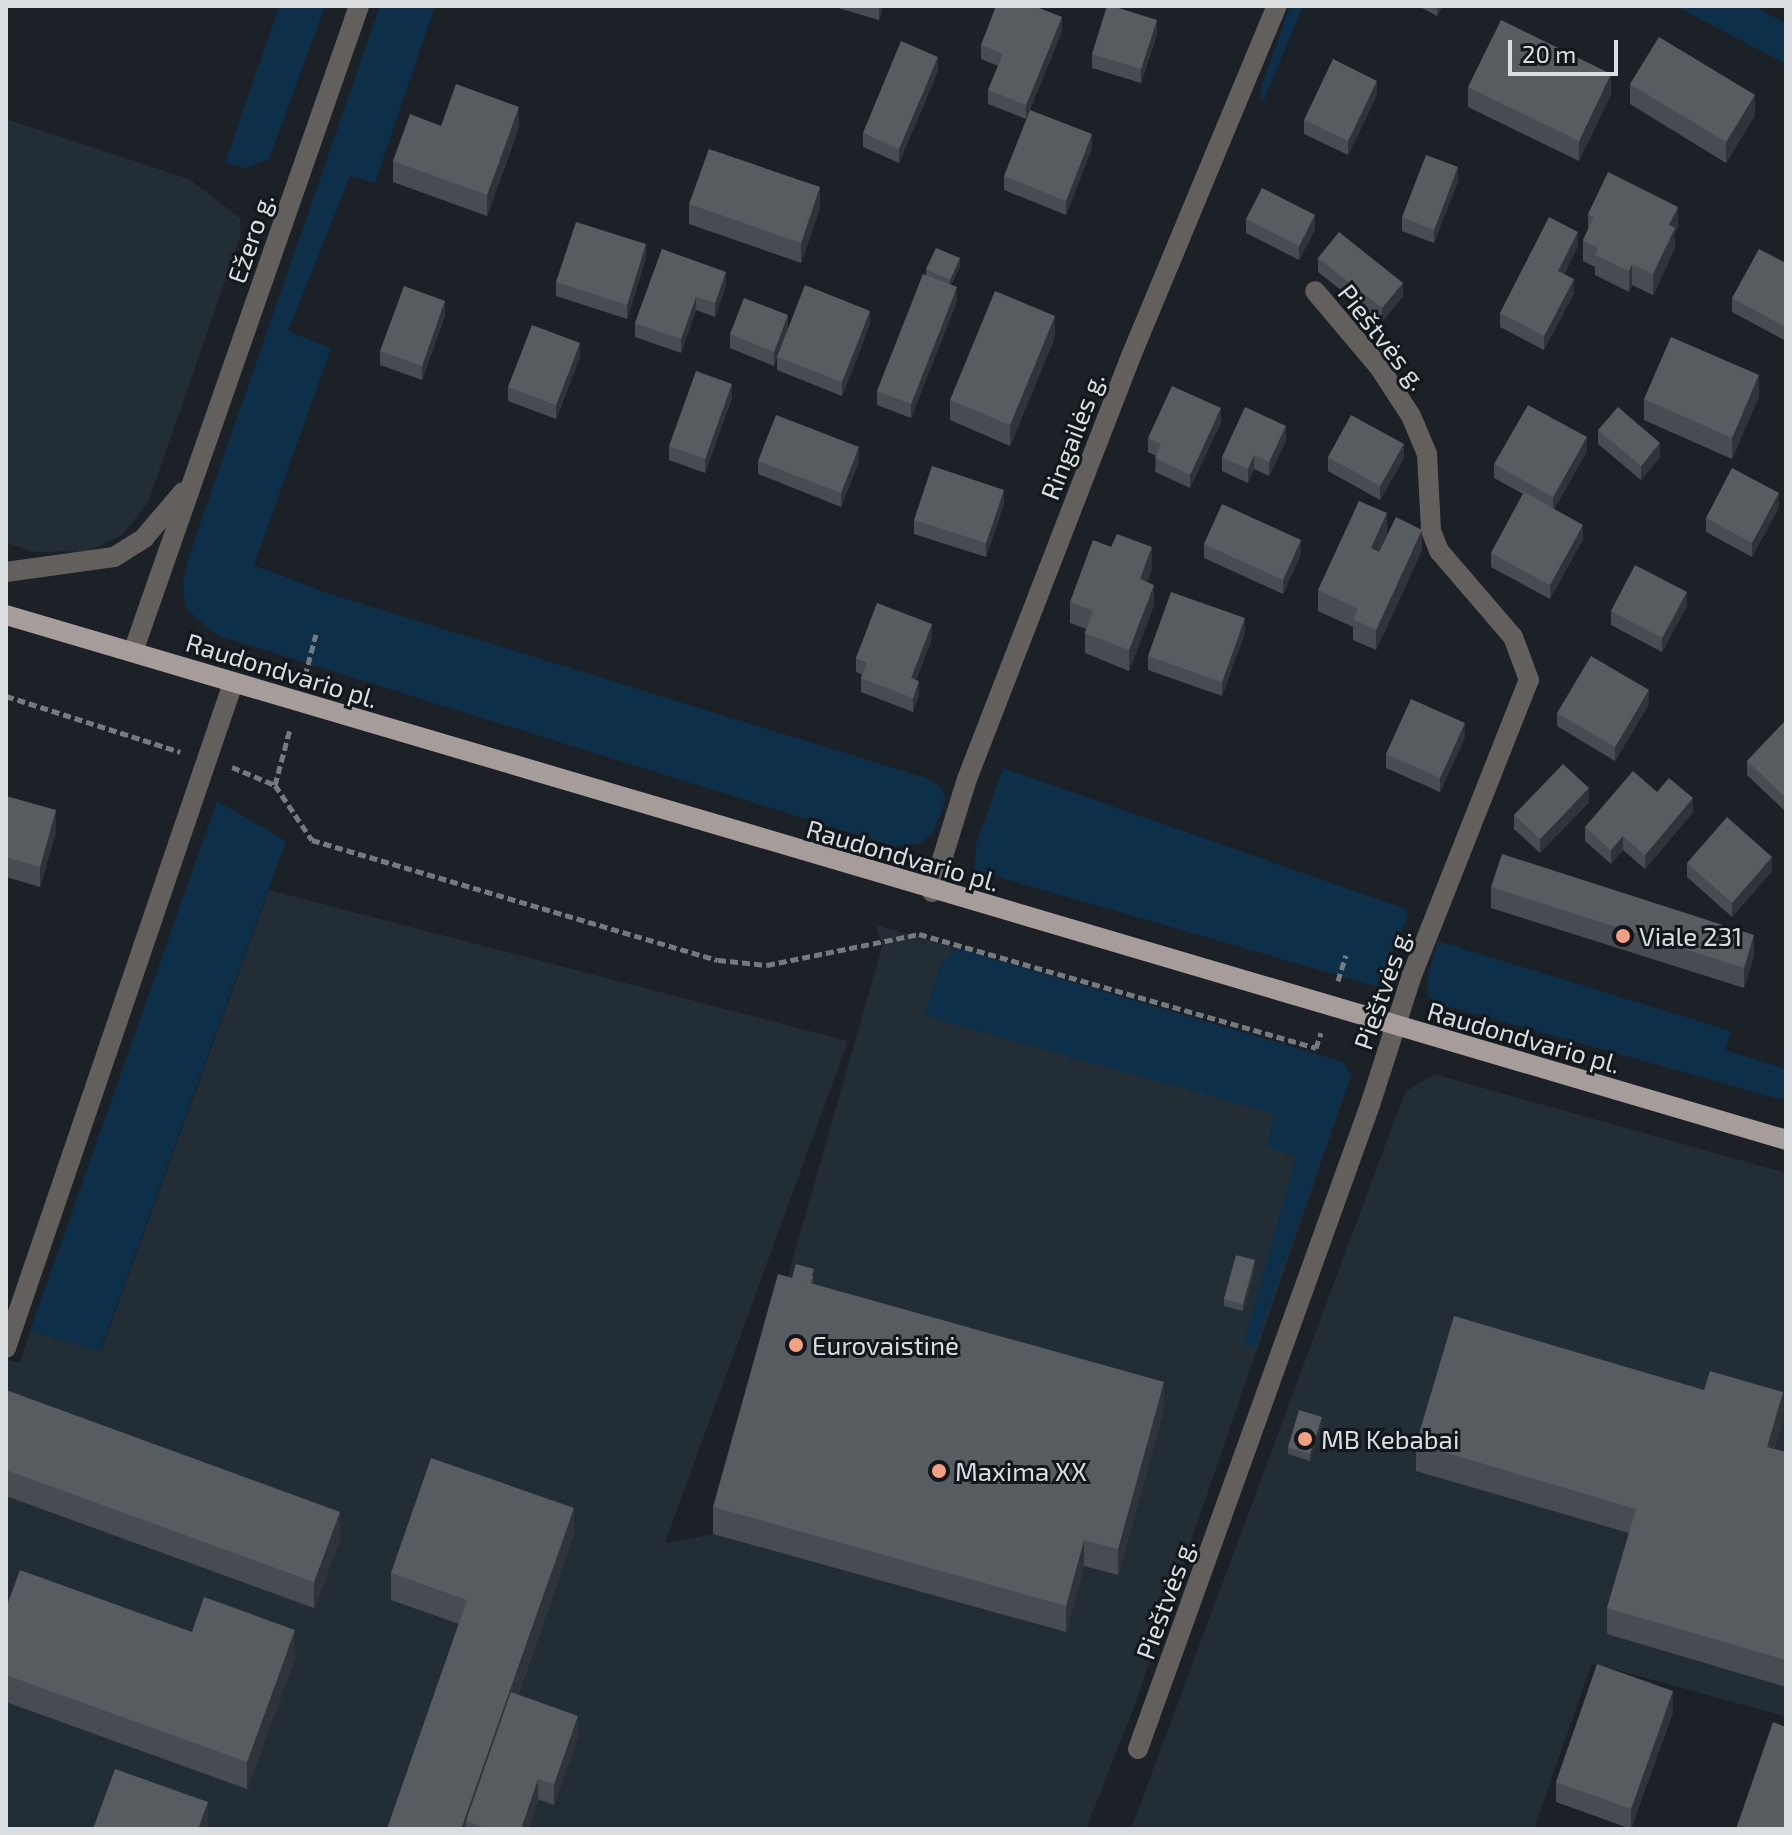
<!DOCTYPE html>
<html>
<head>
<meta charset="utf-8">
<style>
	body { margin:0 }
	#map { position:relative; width:1792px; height:1835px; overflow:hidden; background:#1b2126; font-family:"Exo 2",sans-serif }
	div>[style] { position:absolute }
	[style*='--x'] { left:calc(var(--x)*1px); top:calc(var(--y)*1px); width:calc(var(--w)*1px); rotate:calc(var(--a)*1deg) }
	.built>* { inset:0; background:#232d36 }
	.green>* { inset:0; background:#0e2f4a }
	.path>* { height:5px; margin-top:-2.5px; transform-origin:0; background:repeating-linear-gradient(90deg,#757a7e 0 8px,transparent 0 12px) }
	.minor>* { height:20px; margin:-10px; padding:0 10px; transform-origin:10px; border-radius:10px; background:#635f5d }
	.primary>* { height:20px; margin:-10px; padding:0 10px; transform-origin:10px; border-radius:10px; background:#a69d9a }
	.wall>* { inset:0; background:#474c52 }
	.shaded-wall>* { inset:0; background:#2f343a }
	.building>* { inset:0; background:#575c61 }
	.dots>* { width:22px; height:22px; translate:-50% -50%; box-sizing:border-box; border:4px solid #12171c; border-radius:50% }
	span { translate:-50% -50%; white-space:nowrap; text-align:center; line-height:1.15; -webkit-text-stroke:6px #12171c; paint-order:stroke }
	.street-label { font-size:26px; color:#dadee1 }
	.poi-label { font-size:26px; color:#dadee1 }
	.left { translate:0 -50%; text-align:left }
	.frame { position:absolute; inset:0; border:8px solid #dadee1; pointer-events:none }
	.scale { position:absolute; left:1508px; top:40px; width:110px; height:36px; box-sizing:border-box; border:4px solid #dadee1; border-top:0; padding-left:10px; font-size:24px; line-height:28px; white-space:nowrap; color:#dadee1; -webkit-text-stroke:6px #12171c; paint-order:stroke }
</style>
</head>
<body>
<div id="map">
	<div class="built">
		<div style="clip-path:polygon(6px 119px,189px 179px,240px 218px,241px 235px,148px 503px,121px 536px,88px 551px,34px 552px,6px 543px)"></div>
		<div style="clip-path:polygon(269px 890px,848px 1041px,665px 1543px,714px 1534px,882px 947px,876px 925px,1343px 1062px,1351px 1075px,1136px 1702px,1086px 1829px,6px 1829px,6px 1359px,20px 1363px,30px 1331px,101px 1351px)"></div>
		<div style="clip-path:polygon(1434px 1074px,1786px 1173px,1786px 1717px,1592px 1663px,1534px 1829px,1131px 1829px,1405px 1092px)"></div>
	</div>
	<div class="green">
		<div style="clip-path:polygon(279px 6px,325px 6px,269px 159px,246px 168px,225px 163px)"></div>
		<div style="clip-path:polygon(380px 6px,435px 6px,375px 183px,350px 176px,288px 331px,331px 348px,254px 565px,324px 592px,926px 778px,942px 788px,945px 802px,933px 832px,919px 844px,893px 846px,216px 635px,185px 607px,183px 581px,189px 556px)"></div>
		<div style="clip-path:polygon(1290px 6px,1303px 6px,1262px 104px,1260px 90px)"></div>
		<div style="clip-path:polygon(1675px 6px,1755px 6px,1786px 24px,1786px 64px)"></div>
		<div style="clip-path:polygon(1003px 768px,1406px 909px,1408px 916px,1378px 987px,974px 870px,976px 844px)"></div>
		<div style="clip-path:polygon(217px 801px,286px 841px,100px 1351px,30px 1331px)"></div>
		<div style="clip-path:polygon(1438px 941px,1731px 1031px,1725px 1050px,1786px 1069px,1786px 1101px,1429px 1001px,1427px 979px)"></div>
		<div style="clip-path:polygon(956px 948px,1343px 1062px,1351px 1075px,1255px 1347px,1243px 1344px,1296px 1156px,1266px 1147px,1275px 1114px,924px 1016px,941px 964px)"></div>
	</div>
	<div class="path">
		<div style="--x:305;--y:676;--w:43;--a:-75.3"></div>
		<div style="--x:6;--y:696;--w:183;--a:17.8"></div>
		<div style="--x:232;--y:767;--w:47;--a:22.7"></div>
		<div style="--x:275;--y:785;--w:66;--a:56.1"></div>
		<div style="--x:312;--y:840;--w:423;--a:16.5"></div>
		<div style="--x:718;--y:960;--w:49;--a:5.8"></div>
		<div style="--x:767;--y:965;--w:155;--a:-11.5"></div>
		<div style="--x:919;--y:934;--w:413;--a:16"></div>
		<div style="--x:1316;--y:1048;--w:16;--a:-72"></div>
		<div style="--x:275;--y:785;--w:58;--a:-75"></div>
		<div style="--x:1338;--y:981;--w:27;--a:-73"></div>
	</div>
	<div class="minor">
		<div style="--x:6;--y:572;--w:109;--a:-7.9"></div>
		<div style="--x:114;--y:557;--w:36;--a:-32"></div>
		<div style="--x:144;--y:538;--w:60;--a:-49.7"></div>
		<div style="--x:133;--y:652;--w:684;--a:-70.72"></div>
		<div style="--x:932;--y:892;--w:118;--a:-72.8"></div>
		<div style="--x:967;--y:779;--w:454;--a:-68.8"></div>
		<div style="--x:1131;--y:356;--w:379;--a:-67.4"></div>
		<div style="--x:6;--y:1348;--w:703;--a:-71.15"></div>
		<div style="--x:1138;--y:1749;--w:685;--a:-70.19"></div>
		<div style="--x:1370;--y:1105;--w:137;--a:-72.1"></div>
		<div style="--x:1412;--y:975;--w:317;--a:-68.4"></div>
		<div style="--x:1529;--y:680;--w:46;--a:-110.4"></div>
		<div style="--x:1513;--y:637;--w:113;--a:-130.7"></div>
		<div style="--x:1439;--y:551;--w:22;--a:-111"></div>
		<div style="--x:1431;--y:530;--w:76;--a:-93"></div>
		<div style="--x:1427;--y:454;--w:41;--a:-112.8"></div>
		<div style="--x:1411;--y:416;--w:59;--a:-123.1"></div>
		<div style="--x:1379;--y:367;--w:99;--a:-130.1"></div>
	</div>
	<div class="primary">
		<div style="--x:6;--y:615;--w:1856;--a:16.43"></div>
	</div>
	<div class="wall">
		<div style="clip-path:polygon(831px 6px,883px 6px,879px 20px)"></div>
		<div style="clip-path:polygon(1418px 6px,1443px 6px,1437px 16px)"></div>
		<div style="clip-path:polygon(1062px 31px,1026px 119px,988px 104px,988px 90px,998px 66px,981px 59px,981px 45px)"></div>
		<div style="clip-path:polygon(1157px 34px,1141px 83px,1092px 68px,1092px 54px)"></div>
		<div style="clip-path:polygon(938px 71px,899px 163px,863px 147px,863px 133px)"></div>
		<div style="clip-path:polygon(1630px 84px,1755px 115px,1726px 163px,1630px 104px)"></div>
		<div style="clip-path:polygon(1468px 87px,1611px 94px,1579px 161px,1468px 107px)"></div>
		<div style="clip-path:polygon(1377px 95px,1348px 155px,1304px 134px,1304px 120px)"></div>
		<div style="clip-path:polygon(441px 126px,519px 127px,487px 216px,393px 182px,393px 161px)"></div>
		<div style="clip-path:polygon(1092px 148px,1066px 215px,1004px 190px,1004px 176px)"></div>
		<div style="clip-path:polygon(1458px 181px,1434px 243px,1402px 231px,1402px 217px)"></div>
		<div style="clip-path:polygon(689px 204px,820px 208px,801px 263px,689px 224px)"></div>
		<div style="clip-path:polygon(1588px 214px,1678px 227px,1675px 233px,1675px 248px,1653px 295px,1632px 285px,1629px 292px,1595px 275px,1595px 267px,1583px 261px,1583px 240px,1588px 230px)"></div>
		<div style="clip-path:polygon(1246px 219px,1315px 229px,1299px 260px,1246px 233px)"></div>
		<div style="clip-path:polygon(1578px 246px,1564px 274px,1574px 293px,1544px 350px,1500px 327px,1500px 313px)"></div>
		<div style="clip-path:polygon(662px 249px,726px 285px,715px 317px,696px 310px,681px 353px,635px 337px,635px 323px)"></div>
		<div style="clip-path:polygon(646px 258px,627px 319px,556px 296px,556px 282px)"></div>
		<div style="clip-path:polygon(1318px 258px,1403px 296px,1382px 322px,1318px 272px)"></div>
		<div style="clip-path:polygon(1786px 263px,1786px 341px,1732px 312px,1732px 298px)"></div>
		<div style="clip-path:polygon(960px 266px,951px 285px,957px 301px,911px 418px,877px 405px,877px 391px,926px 275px,926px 269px)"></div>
		<div style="clip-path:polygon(445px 315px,422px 380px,380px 365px,380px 351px)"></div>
		<div style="clip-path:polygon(870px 324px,842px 396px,777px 370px,777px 357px,774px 366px,730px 348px,730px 334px,788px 329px)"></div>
		<div style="clip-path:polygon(1055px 337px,1010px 446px,950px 420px,950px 400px)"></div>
		<div style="clip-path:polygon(580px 357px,556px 419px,508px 401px,508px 387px)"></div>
		<div style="clip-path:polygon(1759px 396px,1732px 459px,1644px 420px,1644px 399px)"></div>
		<div style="clip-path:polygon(732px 398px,705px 473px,669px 460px,669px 446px)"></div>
		<div style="clip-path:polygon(1221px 422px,1190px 488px,1155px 472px,1156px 456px,1148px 452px,1148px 438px)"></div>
		<div style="clip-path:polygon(1598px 430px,1660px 457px,1641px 480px,1598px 444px)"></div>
		<div style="clip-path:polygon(1286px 440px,1269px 476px,1254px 469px,1248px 483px,1222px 471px,1222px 457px)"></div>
		<div style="clip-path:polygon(1587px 451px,1554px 509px,1583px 539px,1550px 599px,1491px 567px,1491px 553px,1523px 494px,1494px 478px,1494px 464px)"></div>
		<div style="clip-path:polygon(1328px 457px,1404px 458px,1380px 500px,1328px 471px)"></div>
		<div style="clip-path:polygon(758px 461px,859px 461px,841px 507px,758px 474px)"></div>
		<div style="clip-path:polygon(1004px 504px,986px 557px,914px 534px,914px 520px)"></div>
		<div style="clip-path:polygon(1779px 507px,1752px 557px,1706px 532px,1706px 518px)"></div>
		<div style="clip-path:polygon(1387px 534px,1379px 551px,1422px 550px,1376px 650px,1353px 640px,1353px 627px,1318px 611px,1318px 590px)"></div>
		<div style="clip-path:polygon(1204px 544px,1301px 554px,1283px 594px,1204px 558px)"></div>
		<div style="clip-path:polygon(1152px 568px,1147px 582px,1154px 605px,1129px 671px,1085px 653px,1085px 633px,1086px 629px,1070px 623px,1070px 602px)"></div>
		<div style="clip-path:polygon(1687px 606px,1662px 652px,1611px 625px,1611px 611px)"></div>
		<div style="clip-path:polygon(1245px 632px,1222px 696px,1148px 670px,1148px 656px)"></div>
		<div style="clip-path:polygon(932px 638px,916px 680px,919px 695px,913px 712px,861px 692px,861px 678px,863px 675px,856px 672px,856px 658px)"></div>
		<div style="clip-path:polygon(1649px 704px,1615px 761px,1557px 726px,1557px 713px)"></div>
		<div style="clip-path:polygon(1786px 720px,1786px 812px,1747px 775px,1747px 761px)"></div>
		<div style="clip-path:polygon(1465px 737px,1440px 792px,1386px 768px,1386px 754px)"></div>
		<div style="clip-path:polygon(1657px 792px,1693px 812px,1645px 869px,1623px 850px,1611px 864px,1585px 841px,1585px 827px)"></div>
		<div style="clip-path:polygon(6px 796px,56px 831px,40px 887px,6px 877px)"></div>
		<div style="clip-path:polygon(1589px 802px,1540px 853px,1514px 829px,1514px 815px)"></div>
		<div style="clip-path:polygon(1687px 863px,1772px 871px,1732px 917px,1687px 877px)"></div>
		<div style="clip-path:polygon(1491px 887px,1754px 955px,1744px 988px,1491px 908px)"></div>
		<div style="clip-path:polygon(1255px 1267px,1243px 1311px,1224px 1306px,1224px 1299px)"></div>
		<div style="clip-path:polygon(814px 1276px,812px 1284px,1164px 1408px,1118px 1575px,1084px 1566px,1066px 1632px,713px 1534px,713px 1507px,792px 1278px)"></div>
		<div style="clip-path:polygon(6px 1390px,340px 1539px,314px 1608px,6px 1496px)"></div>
		<div style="clip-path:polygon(1783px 1419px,1774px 1449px,1786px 1452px,1786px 1687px,1607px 1634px,1607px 1608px,1629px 1533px,1416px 1471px,1416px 1444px)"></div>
		<div style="clip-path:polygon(1322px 1424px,1310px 1461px,1288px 1454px,1288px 1447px)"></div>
		<div style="clip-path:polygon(574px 1534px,518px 1695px,578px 1736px,554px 1805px,538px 1799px,528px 1829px,387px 1829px,459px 1624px,391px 1600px,391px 1573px)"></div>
		<div style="clip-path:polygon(6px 1608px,192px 1632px,295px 1657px,247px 1789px,6px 1702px)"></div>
		<div style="clip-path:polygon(1673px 1712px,1631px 1829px,1556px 1802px,1556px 1782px)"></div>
	</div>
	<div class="shaded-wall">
		<div style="clip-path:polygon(879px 6px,883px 6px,879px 20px)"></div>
		<div style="clip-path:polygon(1437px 6px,1443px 6px,1437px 16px)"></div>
		<div style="clip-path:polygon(1062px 17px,1062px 31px,1026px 119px,1026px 105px)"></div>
		<div style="clip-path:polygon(1157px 20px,1157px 34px,1141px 83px,1141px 69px)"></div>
		<div style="clip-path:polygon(938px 57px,938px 71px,899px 163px,899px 149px)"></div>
		<div style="clip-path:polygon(1611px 74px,1611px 94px,1579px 161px,1579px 141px)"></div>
		<div style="clip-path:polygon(1377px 81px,1377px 95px,1348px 155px,1348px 141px)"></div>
		<div style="clip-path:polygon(1755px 95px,1755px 115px,1726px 163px,1726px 142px)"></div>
		<div style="clip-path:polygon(519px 107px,519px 127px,487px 216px,487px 195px)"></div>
		<div style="clip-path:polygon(1092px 134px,1092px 148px,1066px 215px,1066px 201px)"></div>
		<div style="clip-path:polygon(1458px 167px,1458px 181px,1434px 243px,1434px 230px)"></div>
		<div style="clip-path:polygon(820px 187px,820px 208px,801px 263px,801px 243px)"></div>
		<div style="clip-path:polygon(1678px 207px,1678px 227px,1675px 233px,1675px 248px,1653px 295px,1653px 274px,1669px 225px)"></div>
		<div style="clip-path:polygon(1315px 215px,1315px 229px,1299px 260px,1299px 246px)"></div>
		<div style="clip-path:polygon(1578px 232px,1578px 246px,1558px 285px,1558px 271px)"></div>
		<div style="clip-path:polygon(646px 244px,646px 258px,627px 319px,627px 305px)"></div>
		<div style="clip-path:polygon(960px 258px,960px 266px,950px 287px,950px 280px)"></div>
		<div style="clip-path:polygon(1632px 264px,1632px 285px,1629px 292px,1629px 271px)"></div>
		<div style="clip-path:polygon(726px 272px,726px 285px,715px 317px,715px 303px)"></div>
		<div style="clip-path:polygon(1574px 279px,1574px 293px,1544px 350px,1544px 336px)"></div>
		<div style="clip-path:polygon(1403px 283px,1403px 296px,1382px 322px,1382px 308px)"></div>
		<div style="clip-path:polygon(957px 287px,957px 301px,911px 418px,911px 404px)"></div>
		<div style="clip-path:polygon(696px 297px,696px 310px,681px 353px,681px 339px)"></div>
		<div style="clip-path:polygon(445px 301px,445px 315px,422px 380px,422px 366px)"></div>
		<div style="clip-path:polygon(870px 311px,870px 324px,842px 396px,842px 382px)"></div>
		<div style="clip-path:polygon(788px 315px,788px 329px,774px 366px,774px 352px)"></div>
		<div style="clip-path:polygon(1055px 316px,1055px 337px,1010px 446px,1010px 425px)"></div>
		<div style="clip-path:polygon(580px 343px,580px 357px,556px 419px,556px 405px)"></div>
		<div style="clip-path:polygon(1759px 375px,1759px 396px,1732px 459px,1732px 438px)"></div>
		<div style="clip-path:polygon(732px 384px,732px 398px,705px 473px,705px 459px)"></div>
		<div style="clip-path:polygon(1221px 408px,1221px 422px,1190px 488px,1190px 475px)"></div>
		<div style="clip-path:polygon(1286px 426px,1286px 440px,1269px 476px,1269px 462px)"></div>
		<div style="clip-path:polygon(1587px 437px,1587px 451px,1553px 511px,1553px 497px)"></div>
		<div style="clip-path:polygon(1660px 443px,1660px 457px,1641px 480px,1641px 466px)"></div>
		<div style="clip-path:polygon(1404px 444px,1404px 458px,1380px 500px,1380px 486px)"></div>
		<div style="clip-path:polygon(859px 447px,859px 461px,841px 507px,841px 493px)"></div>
		<div style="clip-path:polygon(1254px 455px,1254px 469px,1248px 483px,1248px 469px)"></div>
		<div style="clip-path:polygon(1004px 490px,1004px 504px,986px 557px,986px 543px)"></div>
		<div style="clip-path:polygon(1779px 493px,1779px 507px,1752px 557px,1752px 543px)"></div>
		<div style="clip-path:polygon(1387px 513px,1387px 534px,1371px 568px,1371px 548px)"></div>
		<div style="clip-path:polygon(1583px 525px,1583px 539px,1550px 599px,1550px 585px)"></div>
		<div style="clip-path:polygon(1422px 530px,1422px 550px,1376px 650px,1376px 630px)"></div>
		<div style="clip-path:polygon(1301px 540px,1301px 554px,1283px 594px,1283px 580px)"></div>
		<div style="clip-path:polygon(1152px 547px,1152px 568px,1140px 600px,1140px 579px)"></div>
		<div style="clip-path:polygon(1154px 585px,1154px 605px,1129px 671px,1129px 650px)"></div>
		<div style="clip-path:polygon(1687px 592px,1687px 606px,1662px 652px,1662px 638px)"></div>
		<div style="clip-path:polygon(1245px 618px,1245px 632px,1222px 696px,1222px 682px)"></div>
		<div style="clip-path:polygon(932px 624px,932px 638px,911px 692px,911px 678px)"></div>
		<div style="clip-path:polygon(919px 681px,919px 695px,913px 712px,913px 698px)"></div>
		<div style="clip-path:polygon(1649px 690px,1649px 704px,1615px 761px,1615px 747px)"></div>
		<div style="clip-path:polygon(1465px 723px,1465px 737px,1440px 792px,1440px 778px)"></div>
		<div style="clip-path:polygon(1589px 788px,1589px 802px,1540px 853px,1540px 839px)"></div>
		<div style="clip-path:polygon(1693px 798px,1693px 812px,1645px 869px,1645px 855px)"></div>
		<div style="clip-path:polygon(56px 810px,56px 831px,40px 887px,40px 867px)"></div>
		<div style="clip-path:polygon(1623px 836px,1623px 850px,1611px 864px,1611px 850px)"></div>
		<div style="clip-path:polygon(1772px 857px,1772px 871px,1732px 917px,1732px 903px)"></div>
		<div style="clip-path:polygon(1754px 935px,1754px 955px,1744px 988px,1744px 968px)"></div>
		<div style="clip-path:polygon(1255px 1260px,1255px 1267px,1243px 1311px,1243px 1304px)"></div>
		<div style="clip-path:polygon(1164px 1382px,1164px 1408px,1118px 1575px,1118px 1549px)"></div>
		<div style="clip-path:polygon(1783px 1392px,1783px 1419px,1767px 1474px,1767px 1447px)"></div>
		<div style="clip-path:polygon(1322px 1417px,1322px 1424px,1310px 1461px,1310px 1454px)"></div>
		<div style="clip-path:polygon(574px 1508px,574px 1534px,473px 1823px,466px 1821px,466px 1829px,461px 1829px)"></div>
		<div style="clip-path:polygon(340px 1512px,340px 1539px,314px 1608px,314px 1582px)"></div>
		<div style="clip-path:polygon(1084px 1540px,1084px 1566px,1066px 1632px,1066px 1606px)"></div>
		<div style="clip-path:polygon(295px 1630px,295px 1657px,247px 1789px,247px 1762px)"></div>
		<div style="clip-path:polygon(1673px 1691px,1673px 1712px,1631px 1829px,1631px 1809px)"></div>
		<div style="clip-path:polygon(578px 1716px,578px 1736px,554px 1805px,554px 1784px)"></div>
		<div style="clip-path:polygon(538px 1779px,538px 1799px,528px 1829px,521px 1829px)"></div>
		<div style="clip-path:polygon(208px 1802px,208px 1829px,198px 1829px)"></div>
	</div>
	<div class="building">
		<div style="clip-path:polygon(996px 6px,1034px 6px,1062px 17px,1026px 105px,988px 90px,1003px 54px,981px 45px)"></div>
		<div style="clip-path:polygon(1107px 6px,1112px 6px,1157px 20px,1141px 69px,1092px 54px)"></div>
		<div style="clip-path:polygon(1501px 20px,1611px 74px,1579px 141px,1468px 87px)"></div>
		<div style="clip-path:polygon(1659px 37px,1755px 95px,1726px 142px,1630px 84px)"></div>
		<div style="clip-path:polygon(901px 41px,938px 57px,899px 149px,863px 133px)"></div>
		<div style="clip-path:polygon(1333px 59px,1377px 81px,1348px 141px,1304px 120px)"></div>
		<div style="clip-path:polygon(456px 84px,519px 107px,487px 195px,393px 161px,410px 114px,441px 126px)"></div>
		<div style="clip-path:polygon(1030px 110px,1092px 134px,1066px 201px,1004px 176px)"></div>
		<div style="clip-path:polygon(709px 149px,820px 187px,801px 243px,689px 204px)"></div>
		<div style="clip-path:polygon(1426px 155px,1458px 167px,1434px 230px,1402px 217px)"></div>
		<div style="clip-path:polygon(1608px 172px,1678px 207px,1669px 225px,1675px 228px,1653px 274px,1632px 264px,1629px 271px,1595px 255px,1598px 248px,1583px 240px,1594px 217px,1588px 214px)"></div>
		<div style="clip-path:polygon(1262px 188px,1315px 215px,1299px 246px,1246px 219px)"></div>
		<div style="clip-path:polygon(1549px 217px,1578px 232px,1558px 271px,1574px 279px,1544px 336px,1500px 313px)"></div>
		<div style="clip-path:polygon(576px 222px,646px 244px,627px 305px,556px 282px)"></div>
		<div style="clip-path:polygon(1339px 232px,1403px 283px,1382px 308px,1318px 258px)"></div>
		<div style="clip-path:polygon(936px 248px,960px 258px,950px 280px,926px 269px)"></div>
		<div style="clip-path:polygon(662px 249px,726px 272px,715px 303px,696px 297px,681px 339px,635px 323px)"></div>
		<div style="clip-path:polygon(1759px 249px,1786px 263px,1786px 327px,1732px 298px)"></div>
		<div style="clip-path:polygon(923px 274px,957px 287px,911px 404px,877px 391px)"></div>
		<div style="clip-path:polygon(805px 285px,870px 311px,842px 382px,777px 357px)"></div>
		<div style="clip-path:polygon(404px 286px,445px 301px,422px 366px,380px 351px)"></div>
		<div style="clip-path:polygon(995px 291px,1055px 316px,1010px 425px,950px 400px)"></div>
		<div style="clip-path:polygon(744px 298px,788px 315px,774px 352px,730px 334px)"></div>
		<div style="clip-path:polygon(532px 325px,580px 343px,556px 405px,508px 387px)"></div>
		<div style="clip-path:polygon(1671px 337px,1759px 375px,1732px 438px,1644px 399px)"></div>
		<div style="clip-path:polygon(696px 371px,732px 384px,705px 459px,669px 446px)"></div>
		<div style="clip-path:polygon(1172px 386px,1221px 408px,1190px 475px,1155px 458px,1161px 444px,1148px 438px)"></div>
		<div style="clip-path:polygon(1528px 405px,1587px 437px,1553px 497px,1494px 464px)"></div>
		<div style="clip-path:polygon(1245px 407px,1286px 426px,1269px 462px,1254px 455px,1248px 469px,1222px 457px)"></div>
		<div style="clip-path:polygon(1618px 407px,1660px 443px,1641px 466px,1598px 430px)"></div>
		<div style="clip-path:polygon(776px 415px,859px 447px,841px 493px,758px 461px)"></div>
		<div style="clip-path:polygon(1351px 415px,1404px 444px,1380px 486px,1328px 457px)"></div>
		<div style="clip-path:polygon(932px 466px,1004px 490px,986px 543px,914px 520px)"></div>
		<div style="clip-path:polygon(1732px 468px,1779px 493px,1752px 543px,1706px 518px)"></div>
		<div style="clip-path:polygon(1524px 492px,1583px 525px,1550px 585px,1491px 553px)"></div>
		<div style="clip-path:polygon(1359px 501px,1387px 513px,1371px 548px,1379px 552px,1396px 517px,1422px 530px,1376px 630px,1353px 619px,1358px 609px,1318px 590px)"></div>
		<div style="clip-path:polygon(1222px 504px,1301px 540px,1283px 580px,1204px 544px)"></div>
		<div style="clip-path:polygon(1117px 534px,1152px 547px,1140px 579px,1154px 585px,1129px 650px,1085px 633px,1093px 611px,1070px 602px,1093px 540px,1111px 547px)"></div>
		<div style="clip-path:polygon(1635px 565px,1687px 592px,1662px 638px,1611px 611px)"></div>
		<div style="clip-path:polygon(1171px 592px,1245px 618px,1222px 682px,1148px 656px)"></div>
		<div style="clip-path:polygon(877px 603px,932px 624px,911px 678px,919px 681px,913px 698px,861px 678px,867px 663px,856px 658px)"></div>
		<div style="clip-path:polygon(1591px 656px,1649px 690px,1615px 747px,1557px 713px)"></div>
		<div style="clip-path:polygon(1411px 699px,1465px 723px,1440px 778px,1386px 754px)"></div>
		<div style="clip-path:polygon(1786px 720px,1786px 798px,1747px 761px)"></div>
		<div style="clip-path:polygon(1563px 764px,1589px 788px,1540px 839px,1514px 815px)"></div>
		<div style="clip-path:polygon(1633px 771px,1657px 792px,1669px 778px,1693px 798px,1645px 855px,1623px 836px,1611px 850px,1585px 827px)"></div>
		<div style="clip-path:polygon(6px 796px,56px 810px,40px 867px,6px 857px)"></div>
		<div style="clip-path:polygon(1727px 817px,1772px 857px,1732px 903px,1687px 863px)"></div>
		<div style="clip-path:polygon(1502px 854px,1754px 935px,1744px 968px,1491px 887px)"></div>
		<div style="clip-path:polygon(1236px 1255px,1255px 1260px,1243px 1304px,1224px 1299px)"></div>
		<div style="clip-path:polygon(796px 1264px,814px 1269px,810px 1283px,792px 1278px)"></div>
		<div style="clip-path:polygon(778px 1274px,1164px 1382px,1118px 1549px,1084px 1540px,1066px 1606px,713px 1507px)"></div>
		<div style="clip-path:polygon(1454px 1316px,1704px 1390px,1710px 1371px,1783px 1392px,1767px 1447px,1786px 1452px,1786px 1660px,1607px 1608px,1636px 1509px,1416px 1444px)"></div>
		<div style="clip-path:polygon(6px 1390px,340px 1512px,314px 1582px,6px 1470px)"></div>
		<div style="clip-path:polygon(1299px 1410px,1322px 1417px,1310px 1454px,1288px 1447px)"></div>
		<div style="clip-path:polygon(431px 1458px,574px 1508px,461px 1829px,387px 1829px,467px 1600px,391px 1573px)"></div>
		<div style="clip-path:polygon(20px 1570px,192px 1632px,204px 1597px,295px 1630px,247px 1762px,6px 1675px,6px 1608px)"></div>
		<div style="clip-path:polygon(1597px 1664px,1673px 1691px,1631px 1809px,1556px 1782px)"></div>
		<div style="clip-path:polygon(511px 1692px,578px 1716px,554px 1784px,538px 1779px,521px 1829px,489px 1829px,466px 1821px)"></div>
		<div style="clip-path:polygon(1773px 1722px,1786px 1727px,1786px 1829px,1736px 1829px)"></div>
		<div style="clip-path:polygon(115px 1769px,208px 1802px,198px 1829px,93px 1829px)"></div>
	</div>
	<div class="dots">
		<div style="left:1623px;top:936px;background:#f3a082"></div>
		<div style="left:796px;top:1345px;background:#f3a082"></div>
		<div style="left:1305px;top:1439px;background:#f3a082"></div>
		<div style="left:939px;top:1471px;background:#f3a082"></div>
	</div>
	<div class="street-label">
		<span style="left:250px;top:238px;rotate:-71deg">Ežero g.</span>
		<span style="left:1383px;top:337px;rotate:52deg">Pieštvės g.</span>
		<span style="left:1072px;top:436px;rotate:-69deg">Ringailės g.</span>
		<span style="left:282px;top:670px;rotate:17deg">Raudondvario pl.</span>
		<span style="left:903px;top:855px;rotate:16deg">Raudondvario pl.</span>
		<span style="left:1382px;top:989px;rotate:-71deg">Pieštvės g.</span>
		<span style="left:1524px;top:1037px;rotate:16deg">Raudondvario pl.</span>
		<span style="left:1165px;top:1599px;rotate:-70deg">Pieštvės g.</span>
	</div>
	<div class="poi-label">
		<span class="left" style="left:1639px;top:936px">Viale 231</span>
		<span class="left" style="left:812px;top:1345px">Eurovaistinė</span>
		<span class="left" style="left:1321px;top:1439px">MB Kebabai</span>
		<span class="left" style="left:955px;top:1471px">Maxima XX</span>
	</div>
	<div class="frame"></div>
	<div class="scale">20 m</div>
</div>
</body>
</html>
